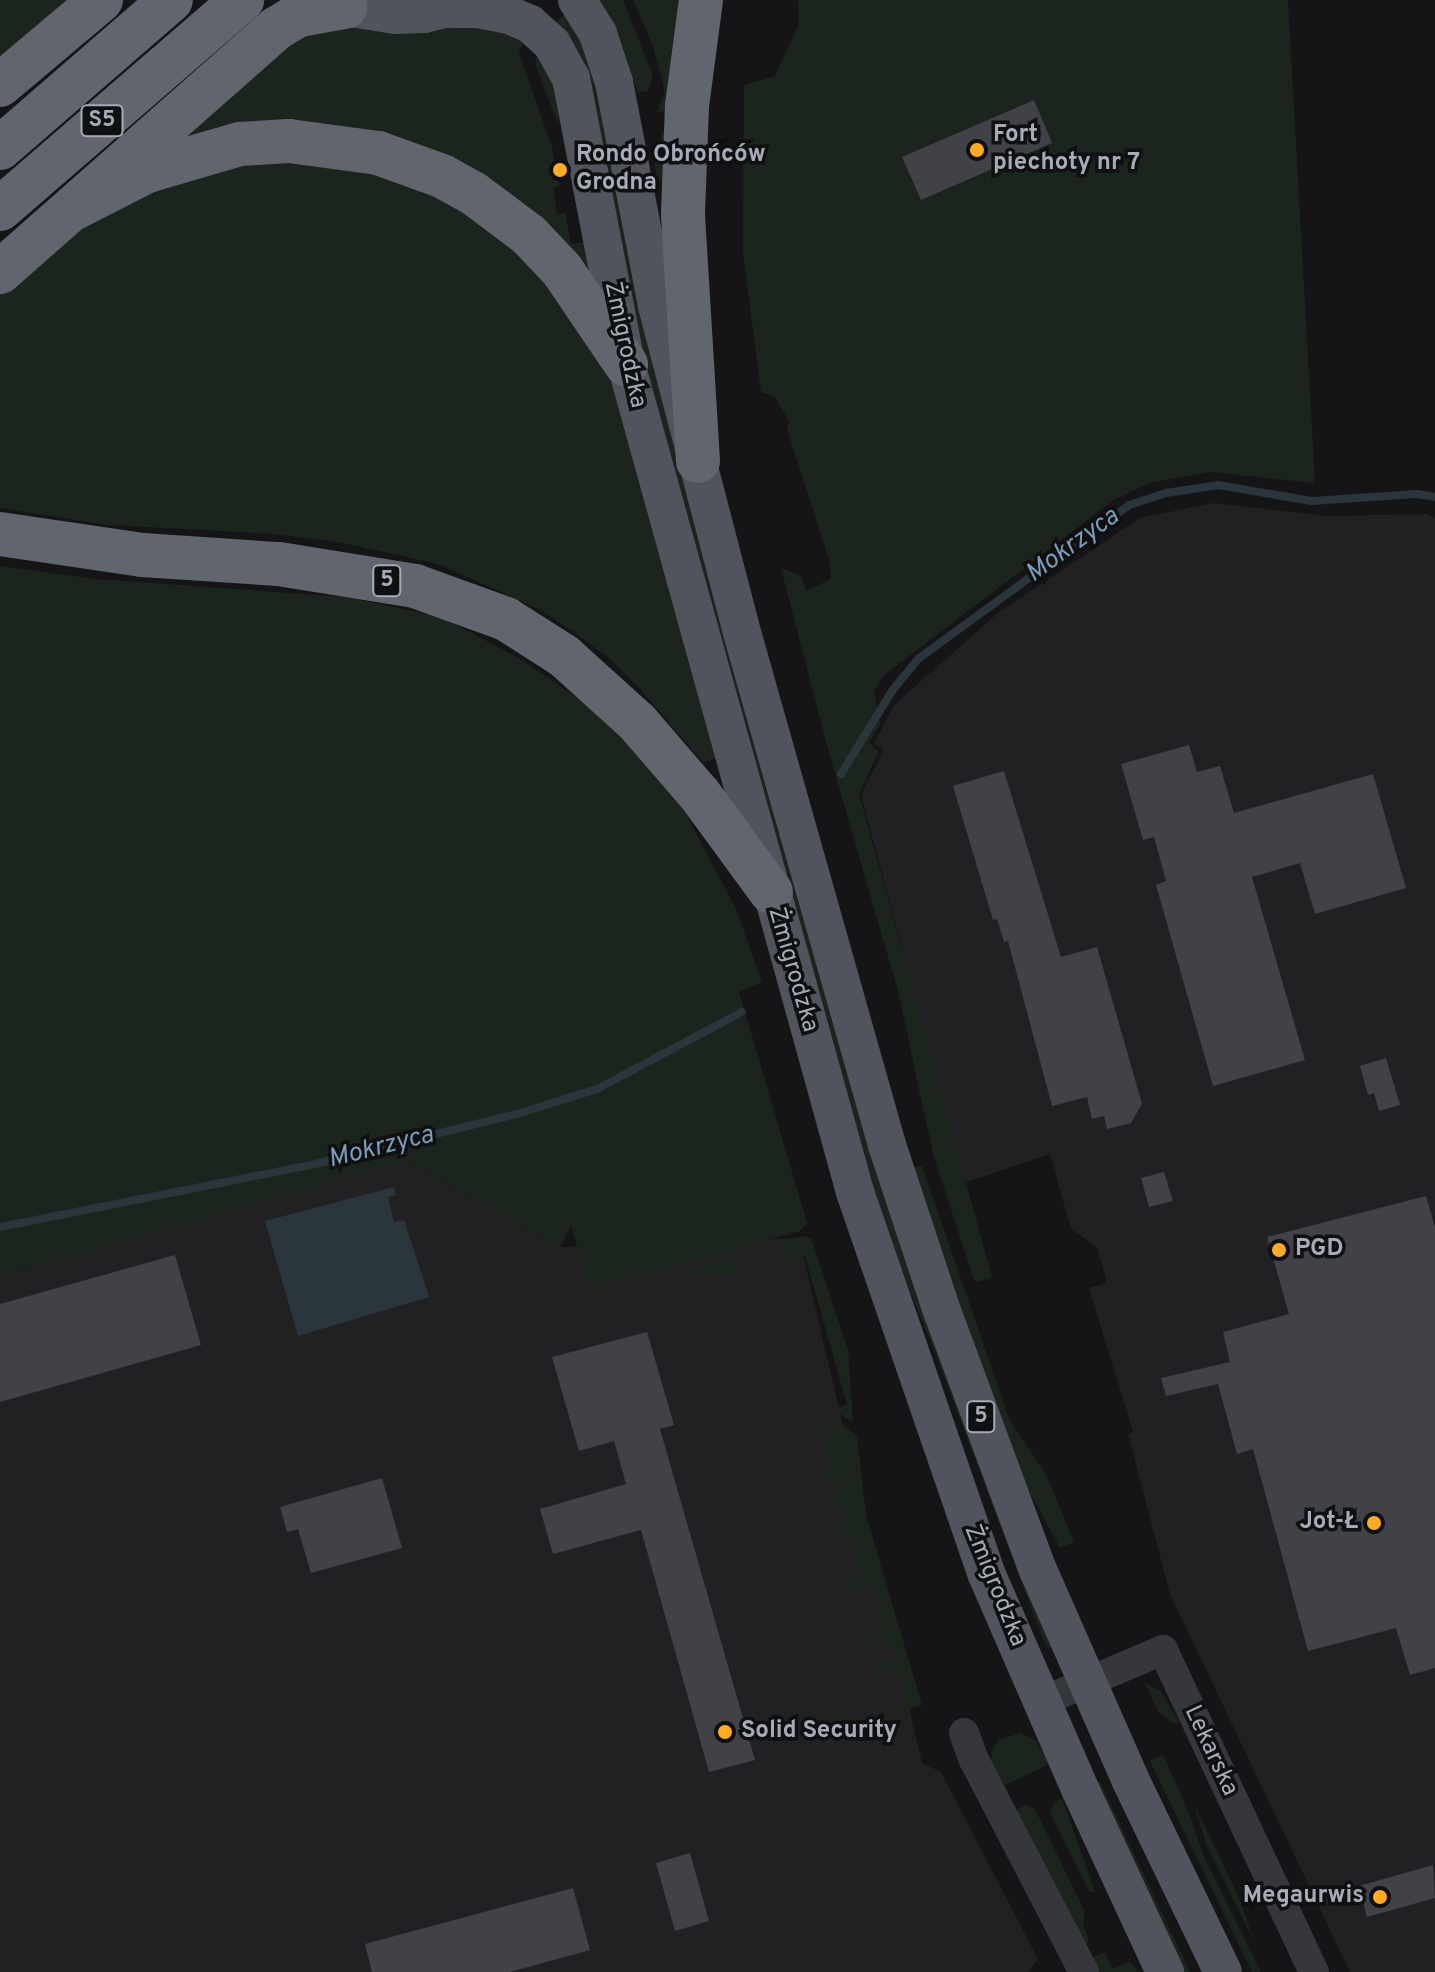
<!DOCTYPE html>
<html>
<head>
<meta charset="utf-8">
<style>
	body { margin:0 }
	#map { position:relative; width:1435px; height:1972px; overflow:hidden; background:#151517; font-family:Overpass,sans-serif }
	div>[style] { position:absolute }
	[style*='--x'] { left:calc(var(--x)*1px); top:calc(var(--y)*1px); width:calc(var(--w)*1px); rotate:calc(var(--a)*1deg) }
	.built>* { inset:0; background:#212124 }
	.green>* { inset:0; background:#1c251d }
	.water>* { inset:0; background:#2a353c }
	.stream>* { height:8px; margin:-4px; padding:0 4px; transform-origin:4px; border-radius:4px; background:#2a353c }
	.building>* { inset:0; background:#414247 }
	.minor>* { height:30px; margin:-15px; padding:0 15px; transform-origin:15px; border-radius:15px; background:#35373c }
	.major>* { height:38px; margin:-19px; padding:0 19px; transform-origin:19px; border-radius:19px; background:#51545c }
	.highway>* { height:44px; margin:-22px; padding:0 22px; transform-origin:22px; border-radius:22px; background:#61656e }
	.dots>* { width:22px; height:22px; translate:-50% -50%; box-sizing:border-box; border:4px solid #101012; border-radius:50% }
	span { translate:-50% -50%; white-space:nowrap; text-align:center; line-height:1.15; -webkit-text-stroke:7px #101012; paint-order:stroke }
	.shield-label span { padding:2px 6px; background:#101012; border:2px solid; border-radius:6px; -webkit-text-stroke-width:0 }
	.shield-label { font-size:22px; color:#a5acb8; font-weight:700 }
	.poi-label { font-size:24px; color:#a5acb8; font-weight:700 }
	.left { translate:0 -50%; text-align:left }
	.right { translate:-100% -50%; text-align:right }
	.street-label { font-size:24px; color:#a5acb8 }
	.water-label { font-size:26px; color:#799db7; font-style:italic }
</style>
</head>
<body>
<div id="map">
	<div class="built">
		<div style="clip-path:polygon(1214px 503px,1326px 516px,1426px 514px,1435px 518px,1435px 1972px,1350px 1972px,1170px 1594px,1128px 1434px,1133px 1432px,1089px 1288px,1107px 1283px,1097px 1247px,1071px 1229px,1050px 1154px,964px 1183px,861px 795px,884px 750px,874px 744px,894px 705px,998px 613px,1140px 518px)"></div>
		<div style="clip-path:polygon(406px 1160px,560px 1247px,799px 1238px,922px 1763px,941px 1772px,1038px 1959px,1028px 1972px,0 1972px,0 1276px)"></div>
	</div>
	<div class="green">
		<div style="clip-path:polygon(0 0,66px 0,0 66px)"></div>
		<div style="clip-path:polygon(597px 0,623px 0,653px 76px,648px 91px,638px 92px,609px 18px)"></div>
		<div style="clip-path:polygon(633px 0,683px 0,666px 185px,657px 179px,654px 161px,665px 159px,661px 133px,667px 129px,664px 111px,657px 112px,665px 92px,653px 46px)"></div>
		<div style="clip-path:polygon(798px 0,1288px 0,1315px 483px,1208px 472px,1150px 483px,1115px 499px,884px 675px,874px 691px,880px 725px,869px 743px,879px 751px,859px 794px,992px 1277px,978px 1282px,974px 1280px,933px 1154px,898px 991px,826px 742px,781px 568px,801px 576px,806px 591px,831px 579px,830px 563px,787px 429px,789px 421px,774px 396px,761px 392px,743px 252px,744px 85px,775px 76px,799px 24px)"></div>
		<div style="clip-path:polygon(566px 13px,581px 34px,1052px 1647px,1049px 1648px,1043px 1639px,933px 1347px,881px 1221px,783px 880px,554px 24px)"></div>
		<div style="clip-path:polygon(473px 21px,526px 36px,519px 53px,552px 147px,560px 186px,553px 188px,557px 214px,565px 213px,571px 244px,587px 242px,601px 280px,481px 180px,158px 148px,289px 37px,345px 25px,409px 33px)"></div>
		<div style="clip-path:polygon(539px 46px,556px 76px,559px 127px,535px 64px)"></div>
		<div style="clip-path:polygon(215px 160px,387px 167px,510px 232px,610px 368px,719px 757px,703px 762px,640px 689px,609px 658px,571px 630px,539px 609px,438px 564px,338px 542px,274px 534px,109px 525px,0 508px,0 293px,89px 217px)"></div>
		<div style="clip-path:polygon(0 566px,96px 579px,346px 597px,441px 617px,519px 658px,605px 717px,680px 803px,736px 909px,762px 982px,739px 992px,807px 1223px,800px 1231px,590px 1289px,571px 1226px,560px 1247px,406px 1160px,0 1276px)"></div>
		<div style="clip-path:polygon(922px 1166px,1010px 1421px,1046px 1474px,1074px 1542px,1060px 1548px,1013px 1461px,911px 1168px)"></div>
		<div style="clip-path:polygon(804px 1236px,811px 1238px,848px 1350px,853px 1422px,832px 1409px,847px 1405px,805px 1256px,789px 1260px,783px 1255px,780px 1243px)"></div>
		<div style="clip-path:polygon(733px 1256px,737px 1269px,735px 1276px,682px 1272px)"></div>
		<div style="clip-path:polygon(829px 1413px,857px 1436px,866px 1515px,922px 1705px,890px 1715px,892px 1706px,906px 1702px,896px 1667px,878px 1672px,873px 1668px,877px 1662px,893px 1657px,889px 1640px,865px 1642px,867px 1636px,885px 1629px,872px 1586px,850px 1588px,850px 1584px,862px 1578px,848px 1534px,835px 1532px,845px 1522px,840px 1505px,831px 1507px,827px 1503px,837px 1494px,833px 1479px,823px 1481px,818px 1476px,830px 1468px,820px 1437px,834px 1432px)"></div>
		<div style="clip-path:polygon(1144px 1681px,1161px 1692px,1179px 1722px,1175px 1724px,1159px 1713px)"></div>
		<div style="clip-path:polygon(1020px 1733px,1036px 1741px,1050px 1764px,1003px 1786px,991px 1762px,992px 1750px,998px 1740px)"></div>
		<div style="clip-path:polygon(1163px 1755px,1187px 1808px,1204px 1857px,1261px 1972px,1252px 1972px,1150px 1761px)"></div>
		<div style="clip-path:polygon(1100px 1782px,1190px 1972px,1181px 1972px,1092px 1786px)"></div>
		<div style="clip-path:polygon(1062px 1798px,1095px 1892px,1093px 1892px,1089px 1891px,1050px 1813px,1054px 1803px)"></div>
		<div style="clip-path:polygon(1194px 1804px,1238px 1895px,1255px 1943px,1206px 1844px)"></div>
		<div style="clip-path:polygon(1026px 1805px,1035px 1809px,1085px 1912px,1083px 1925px,1089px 1942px,1086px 1945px,1014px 1811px)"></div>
		<div style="clip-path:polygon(1105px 1952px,1113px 1969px,1129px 1961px,1138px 1972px,1097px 1972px,1090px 1959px)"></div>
	</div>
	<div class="water">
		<div style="clip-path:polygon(394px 1187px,396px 1195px,388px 1197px,394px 1222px,404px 1220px,429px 1297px,298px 1336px,265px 1221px)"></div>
	</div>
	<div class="stream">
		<div style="--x:841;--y:774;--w:97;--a:-58.4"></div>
		<div style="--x:892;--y:691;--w:41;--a:-50.9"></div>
		<div style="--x:918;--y:659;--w:261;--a:-36.1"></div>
		<div style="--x:1129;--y:505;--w:39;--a:-18"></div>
		<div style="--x:1166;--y:493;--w:53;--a:-8.7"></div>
		<div style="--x:1218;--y:485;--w:95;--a:9.7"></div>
		<div style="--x:1312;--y:501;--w:105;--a:-3.8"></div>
		<div style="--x:1417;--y:494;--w:18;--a:9"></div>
		<div style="--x:0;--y:1227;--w:321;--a:-11.3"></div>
		<div style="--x:315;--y:1164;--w:208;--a:-13.9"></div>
		<div style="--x:517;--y:1114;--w:84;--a:-17.4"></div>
		<div style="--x:597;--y:1089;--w:164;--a:-28"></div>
	</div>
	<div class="building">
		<div style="clip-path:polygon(1034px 100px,1052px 143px,921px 200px,902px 157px)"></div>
		<div style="clip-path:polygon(1189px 745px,1197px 772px,1220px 766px,1234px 813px,1373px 774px,1406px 888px,1315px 914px,1300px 863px,1252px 877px,1305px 1060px,1213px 1086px,1156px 885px,1166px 881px,1154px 837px,1143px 840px,1121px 764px)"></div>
		<div style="clip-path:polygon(1004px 771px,1061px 957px,1097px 947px,1142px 1104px,1131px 1123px,1107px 1129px,1104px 1116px,1092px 1119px,1087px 1097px,1052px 1106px,1008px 941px,1004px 942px,997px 919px,993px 920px,953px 786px)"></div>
		<div style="clip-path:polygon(1386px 1058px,1400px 1105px,1379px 1111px,1374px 1093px,1368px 1095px,1360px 1066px)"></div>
		<div style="clip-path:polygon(1164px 1172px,1173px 1201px,1149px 1207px,1141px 1178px)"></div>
		<div style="clip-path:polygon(1426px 1196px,1435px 1227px,1435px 1668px,1410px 1675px,1396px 1628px,1308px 1651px,1253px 1449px,1237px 1454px,1218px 1384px,1166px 1396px,1161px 1378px,1230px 1362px,1223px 1332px,1289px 1314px,1267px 1237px)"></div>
		<div style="clip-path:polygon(175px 1255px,201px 1345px,0 1402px,0 1304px)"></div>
		<div style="clip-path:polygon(647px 1332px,674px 1425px,660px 1429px,755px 1760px,709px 1772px,641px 1530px,553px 1554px,540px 1509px,626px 1484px,614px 1441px,579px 1451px,552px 1357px)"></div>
		<div style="clip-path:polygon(382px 1478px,402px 1548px,311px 1573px,298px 1529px,287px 1532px,280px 1507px)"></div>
		<div style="clip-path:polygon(690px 1853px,709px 1921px,675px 1931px,656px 1863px)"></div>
		<div style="clip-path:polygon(1433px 1865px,1435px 1898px,1367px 1917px,1359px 1886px)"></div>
		<div style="clip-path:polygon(573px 1888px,590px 1950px,510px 1972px,372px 1972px,365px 1944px)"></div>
	</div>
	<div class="minor">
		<div style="--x:1041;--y:1702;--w:133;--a:-23.1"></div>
		<div style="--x:1163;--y:1650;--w:356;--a:64.9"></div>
		<div style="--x:964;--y:1733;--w:29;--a:70"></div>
		<div style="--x:974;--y:1760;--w:239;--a:62.6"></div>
	</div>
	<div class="major">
		<div style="--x:329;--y:0;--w:17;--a:24"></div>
		<div style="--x:345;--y:7;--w:51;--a:9.1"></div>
		<div style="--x:395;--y:15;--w:29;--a:-2"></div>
		<div style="--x:424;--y:14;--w:53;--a:-14.3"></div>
		<div style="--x:577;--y:0;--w:40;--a:58"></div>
		<div style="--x:598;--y:34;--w:51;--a:71.6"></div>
		<div style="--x:614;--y:82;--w:228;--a:79.1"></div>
		<div style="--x:657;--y:306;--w:341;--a:75.4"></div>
		<div style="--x:743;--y:636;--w:529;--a:74.2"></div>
		<div style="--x:887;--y:1145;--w:175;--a:71.7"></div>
		<div style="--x:942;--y:1311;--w:276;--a:69.7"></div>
		<div style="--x:1038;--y:1570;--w:228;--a:66.2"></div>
		<div style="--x:1130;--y:1779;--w:214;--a:64.3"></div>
		<div style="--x:451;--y:9;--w:27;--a:0"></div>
		<div style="--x:478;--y:9;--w:32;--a:11"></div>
		<div style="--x:509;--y:15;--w:23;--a:23"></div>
		<div style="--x:530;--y:24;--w:30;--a:42"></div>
		<div style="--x:552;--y:44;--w:39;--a:61"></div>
		<div style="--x:571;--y:78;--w:291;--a:79.1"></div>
		<div style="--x:626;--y:364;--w:859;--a:74.54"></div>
		<div style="--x:855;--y:1192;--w:405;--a:71"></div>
		<div style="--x:987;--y:1575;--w:236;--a:66.5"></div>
		<div style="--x:1081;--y:1791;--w:200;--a:65.1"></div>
	</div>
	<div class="highway">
		<div style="--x:0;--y:85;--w:132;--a:-40.1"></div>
		<div style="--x:0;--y:148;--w:226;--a:-40.9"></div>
		<div style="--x:0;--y:209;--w:320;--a:-40.8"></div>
		<div style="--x:73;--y:209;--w:83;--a:-27.2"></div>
		<div style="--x:147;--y:171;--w:97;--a:-16.2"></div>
		<div style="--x:240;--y:144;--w:49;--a:-3.5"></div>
		<div style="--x:289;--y:141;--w:90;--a:7.7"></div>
		<div style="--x:378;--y:153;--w:68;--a:19.8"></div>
		<div style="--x:442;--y:176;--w:35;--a:29"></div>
		<div style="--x:473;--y:193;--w:70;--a:36.9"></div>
		<div style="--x:529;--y:235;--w:48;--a:46.7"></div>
		<div style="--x:562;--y:270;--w:114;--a:55.8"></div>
		<div style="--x:0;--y:272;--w:369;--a:-41.4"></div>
		<div style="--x:277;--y:28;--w:26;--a:-31"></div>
		<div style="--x:299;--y:15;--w:47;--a:-9.9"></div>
		<div style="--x:698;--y:461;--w:247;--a:-93.5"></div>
		<div style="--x:683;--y:214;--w:108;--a:-87.9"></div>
		<div style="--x:687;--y:106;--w:107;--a:-82.5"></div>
		<div style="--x:0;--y:534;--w:144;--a:8.4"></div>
		<div style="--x:142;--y:555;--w:137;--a:3.8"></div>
		<div style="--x:279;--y:564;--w:138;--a:9.2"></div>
		<div style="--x:415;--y:586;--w:97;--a:19.9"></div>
		<div style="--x:506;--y:619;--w:69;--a:32.5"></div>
		<div style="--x:564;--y:656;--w:98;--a:42.1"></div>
		<div style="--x:637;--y:722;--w:96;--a:49.2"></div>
		<div style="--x:700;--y:795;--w:120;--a:53.8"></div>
	</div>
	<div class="dots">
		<div style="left:977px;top:150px;background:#ffab25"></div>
		<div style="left:560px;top:170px;background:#ffab25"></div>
		<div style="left:1279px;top:1250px;background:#ffab25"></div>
		<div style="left:1374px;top:1523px;background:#ffab25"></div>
		<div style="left:725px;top:1732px;background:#ffab25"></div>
		<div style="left:1380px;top:1897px;background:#ffab25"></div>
	</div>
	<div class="shield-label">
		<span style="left:102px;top:121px">S5</span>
		<span style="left:387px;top:581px">5</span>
		<span style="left:981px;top:1417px">5</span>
	</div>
	<div class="poi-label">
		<span class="left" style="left:993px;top:150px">Fort<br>piechoty nr 7</span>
		<span class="left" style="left:576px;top:170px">Rondo Obrońców<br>Grodna</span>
		<span class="left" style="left:1295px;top:1250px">PGD</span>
		<span class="right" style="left:1358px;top:1523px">Jot-Ł</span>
		<span class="left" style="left:741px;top:1732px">Solid Security</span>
		<span class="right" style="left:1364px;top:1897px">Megaurwis</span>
	</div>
	<div class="street-label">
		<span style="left:624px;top:345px;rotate:78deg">Żmigrodzka</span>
		<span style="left:792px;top:970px;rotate:74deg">Żmigrodzka</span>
		<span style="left:994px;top:1586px;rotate:68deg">Żmigrodzka</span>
		<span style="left:1210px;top:1751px;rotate:65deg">Lekarska</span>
	</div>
	<div class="water-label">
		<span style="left:1073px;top:546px;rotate:-36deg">Mokrzyca</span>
		<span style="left:381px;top:1148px;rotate:-14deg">Mokrzyca</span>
	</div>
</div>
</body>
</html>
